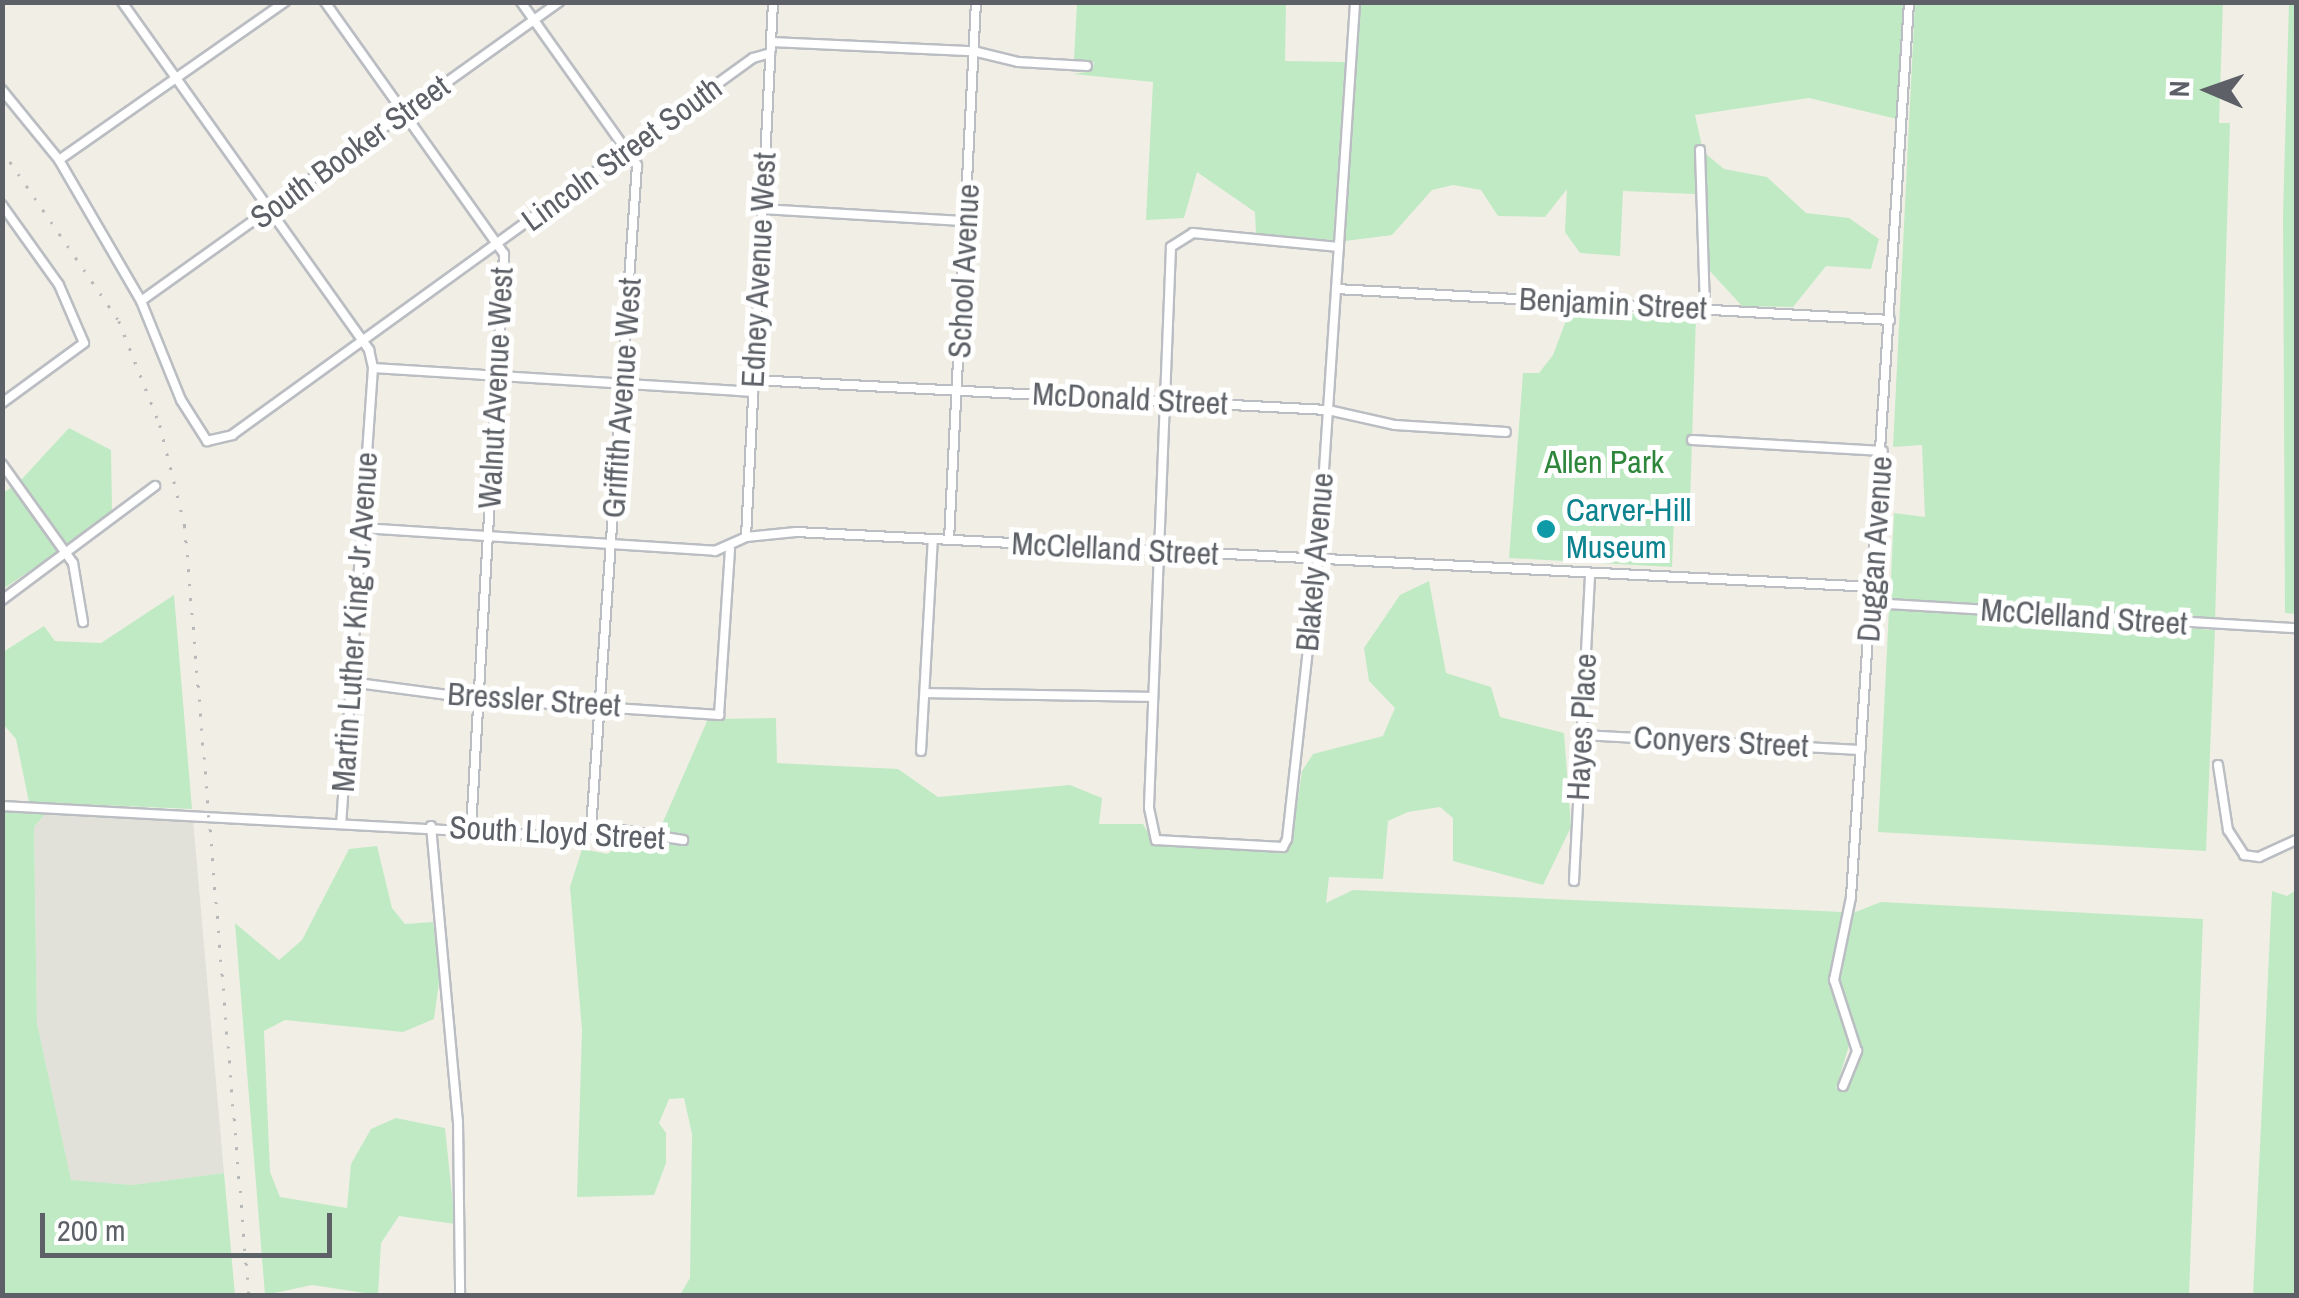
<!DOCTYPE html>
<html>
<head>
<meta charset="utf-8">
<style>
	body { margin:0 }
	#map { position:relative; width:2299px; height:1298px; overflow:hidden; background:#f1efe5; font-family:"Archivo Narrow",sans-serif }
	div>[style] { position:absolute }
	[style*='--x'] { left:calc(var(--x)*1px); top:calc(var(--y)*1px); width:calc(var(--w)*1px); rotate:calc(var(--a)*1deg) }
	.industrial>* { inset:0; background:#e1e1da }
	.green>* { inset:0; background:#c0eac4 }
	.roads { filter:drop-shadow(2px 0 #babdc2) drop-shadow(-2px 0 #babdc2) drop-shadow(0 2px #babdc2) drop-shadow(0 -2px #babdc2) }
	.street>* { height:8px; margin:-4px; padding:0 4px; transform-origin:4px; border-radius:4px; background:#fff }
	.rail>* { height:2.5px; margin-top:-1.25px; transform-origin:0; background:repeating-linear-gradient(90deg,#b7b8b8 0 2.5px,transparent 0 14.5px) }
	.dots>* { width:28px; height:28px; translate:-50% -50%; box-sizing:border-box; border:5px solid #fff; border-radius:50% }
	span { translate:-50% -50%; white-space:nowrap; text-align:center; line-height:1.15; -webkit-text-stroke:10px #fff; paint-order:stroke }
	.street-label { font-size:32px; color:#5d6167 }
	.park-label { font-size:32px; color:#2d863a }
	.culture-label { font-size:32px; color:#0d838f }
	.left { translate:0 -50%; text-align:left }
	.frame { position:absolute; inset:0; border:5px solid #5d6167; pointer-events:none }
	.north { position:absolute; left:2159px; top:40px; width:100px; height:100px; -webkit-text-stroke:8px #fff; paint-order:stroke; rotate:272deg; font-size:28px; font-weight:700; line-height:40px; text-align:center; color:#5d6167 }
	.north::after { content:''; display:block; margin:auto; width:35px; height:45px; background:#5d6167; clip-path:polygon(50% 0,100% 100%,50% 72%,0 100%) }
	.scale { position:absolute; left:40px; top:1213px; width:292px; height:45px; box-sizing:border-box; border:5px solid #5d6167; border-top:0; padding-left:12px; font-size:30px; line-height:35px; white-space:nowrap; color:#5d6167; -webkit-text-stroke:8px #fff; paint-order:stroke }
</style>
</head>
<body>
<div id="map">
	<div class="industrial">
		<div style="clip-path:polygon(46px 813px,193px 819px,224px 1173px,133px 1185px,71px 1181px,37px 1023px,34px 827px)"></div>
	</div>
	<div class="green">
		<div style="clip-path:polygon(2296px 2px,2296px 614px,2285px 613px,2283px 215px,2289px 3px)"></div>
		<div style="clip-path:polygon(1077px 3px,1286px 3px,1285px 61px,1345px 62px,1333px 240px,1256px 234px,1255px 212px,1197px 172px,1184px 218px,1146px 220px,1153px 82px,1073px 74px,1092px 71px,1094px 62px,1074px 59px)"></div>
		<div style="clip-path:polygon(1360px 3px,1904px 3px,1897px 119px,1809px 98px,1695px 115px,1702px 146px,1695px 146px,1695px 194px,1623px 191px,1620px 256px,1580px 253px,1565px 232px,1567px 189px,1545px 217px,1498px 216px,1481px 190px,1453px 185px,1432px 190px,1392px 235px,1345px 241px)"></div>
		<div style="clip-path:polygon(1915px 3px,2223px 3px,2219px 123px,2230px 123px,2215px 621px,1890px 599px,1894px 513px,1925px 517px,1922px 445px,1893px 447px)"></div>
		<div style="clip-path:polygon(1706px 154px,1724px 169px,1767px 177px,1806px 213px,1849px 218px,1879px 239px,1871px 269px,1826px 266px,1793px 307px,1742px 306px,1708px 269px)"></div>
		<div style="clip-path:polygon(1570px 310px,1696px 316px,1690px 503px,1674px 520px,1672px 567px,1509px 558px,1523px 373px,1539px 373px,1553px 355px)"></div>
		<div style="clip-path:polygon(69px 428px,111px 450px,112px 513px,68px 545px,21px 480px)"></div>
		<div style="clip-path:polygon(12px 487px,59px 551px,3px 589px,3px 493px)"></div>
		<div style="clip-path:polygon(1429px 581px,1446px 673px,1491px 687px,1500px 717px,1564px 733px,1571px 827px,1543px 885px,1453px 861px,1453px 818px,1440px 807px,1408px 812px,1388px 821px,1383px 879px,1329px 877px,1326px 903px,1353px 890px,1842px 912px,1828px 980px,1850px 1042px,1836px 1089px,1847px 1092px,1862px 1051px,1839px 988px,1853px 913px,1881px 902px,2203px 919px,2189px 1295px,680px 1295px,690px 1278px,692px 1134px,684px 1098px,669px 1099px,659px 1123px,666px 1133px,666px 1163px,654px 1195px,577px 1197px,582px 1030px,570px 887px,582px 849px,608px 854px,625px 838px,688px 845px,689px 836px,659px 831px,708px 719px,776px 718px,777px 763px,898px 769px,938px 797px,1070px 785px,1102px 798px,1099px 824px,1143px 824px,1155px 845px,1283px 852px,1291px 846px,1302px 771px,1313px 754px,1383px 736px,1395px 708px,1369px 681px,1364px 648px,1400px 595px)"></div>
		<div style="clip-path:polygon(174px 595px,192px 809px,29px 802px,16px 739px,3px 724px,3px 652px,44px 626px,55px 641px,101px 643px)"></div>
		<div style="clip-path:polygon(1889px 609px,2215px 630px,2206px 851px,1878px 832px)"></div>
		<div style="clip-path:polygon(3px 811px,46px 813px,34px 827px,37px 1023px,71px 1180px,132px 1185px,224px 1173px,235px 1295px,3px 1295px)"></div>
		<div style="clip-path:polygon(377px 846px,392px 908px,405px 924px,433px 922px,440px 975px,434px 1019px,403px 1032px,285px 1020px,264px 1031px,270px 1172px,280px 1197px,347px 1208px,351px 1164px,371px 1129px,396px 1118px,445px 1128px,455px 1224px,399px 1216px,381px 1243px,378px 1295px,312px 1285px,265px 1295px,235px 923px,279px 960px,302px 940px,349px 849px)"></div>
		<div style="clip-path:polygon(2296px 890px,2296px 1295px,2253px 1295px,2272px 891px,2287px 896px)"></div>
	</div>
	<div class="roads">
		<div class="street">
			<div style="--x:122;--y:2;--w:427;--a:54.6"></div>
			<div style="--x:369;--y:350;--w:18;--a:77"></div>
			<div style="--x:373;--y:368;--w:454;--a:94"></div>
			<div style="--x:325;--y:2;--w:309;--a:54.6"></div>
			<div style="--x:504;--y:254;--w:576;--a:93.28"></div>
			<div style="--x:521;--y:2;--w:200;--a:54.6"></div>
			<div style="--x:637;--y:165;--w:666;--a:93.96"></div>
			<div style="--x:771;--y:42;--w:202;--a:2.6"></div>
			<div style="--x:973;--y:51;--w:46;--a:13.7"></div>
			<div style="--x:1018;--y:62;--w:69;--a:3.3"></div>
			<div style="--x:2;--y:90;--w:90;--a:50.8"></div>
			<div style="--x:59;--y:160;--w:163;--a:59.8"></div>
			<div style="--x:141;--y:301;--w:107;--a:68"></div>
			<div style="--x:181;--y:400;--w:49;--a:57.6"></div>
			<div style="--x:207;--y:441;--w:26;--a:-13"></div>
			<div style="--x:232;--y:435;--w:643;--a:-35.89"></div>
			<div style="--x:753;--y:58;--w:18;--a:-16"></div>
			<div style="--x:1700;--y:150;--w:159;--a:88.2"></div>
			<div style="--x:59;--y:160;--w:276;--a:-35"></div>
			<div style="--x:2;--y:205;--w:98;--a:54.5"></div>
			<div style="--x:59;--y:285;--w:63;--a:66.7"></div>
			<div style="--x:84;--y:343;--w:102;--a:143.8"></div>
			<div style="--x:762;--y:209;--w:205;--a:3.4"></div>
			<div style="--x:1339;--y:247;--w:147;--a:-174.5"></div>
			<div style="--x:1193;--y:233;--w:26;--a:148"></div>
			<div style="--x:1171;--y:247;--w:561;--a:92.25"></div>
			<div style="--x:1149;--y:808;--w:33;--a:78"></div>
			<div style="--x:1156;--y:840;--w:127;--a:3.2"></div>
			<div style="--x:1283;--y:847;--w:9;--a:-63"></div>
			<div style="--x:1287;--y:839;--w:281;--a:-83.7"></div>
			<div style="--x:1318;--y:560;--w:150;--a:-86.2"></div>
			<div style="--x:1328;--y:410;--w:409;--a:-86.2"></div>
			<div style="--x:1336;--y:289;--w:555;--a:3.2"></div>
			<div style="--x:141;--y:301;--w:514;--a:-35.58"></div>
			<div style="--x:373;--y:368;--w:381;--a:3.6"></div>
			<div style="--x:753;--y:380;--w:576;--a:2.99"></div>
			<div style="--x:1328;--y:410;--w:69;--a:12.6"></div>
			<div style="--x:1395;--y:425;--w:111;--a:3.6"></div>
			<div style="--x:1692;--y:440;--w:191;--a:3.3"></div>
			<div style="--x:2;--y:464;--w:122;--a:54.4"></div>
			<div style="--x:73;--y:563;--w:60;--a:80.4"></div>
			<div style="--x:362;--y:528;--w:354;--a:3.7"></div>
			<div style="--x:715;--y:551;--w:34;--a:-24"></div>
			<div style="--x:746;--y:537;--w:50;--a:-5.7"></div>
			<div style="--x:796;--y:532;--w:1078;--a:2.92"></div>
			<div style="--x:746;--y:537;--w:536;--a:-87.11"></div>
			<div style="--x:949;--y:540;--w:539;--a:-87.13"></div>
			<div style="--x:2;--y:600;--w:191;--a:-36.7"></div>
			<div style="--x:1871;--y:603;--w:426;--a:3.4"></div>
			<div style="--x:350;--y:682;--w:129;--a:7.6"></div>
			<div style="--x:478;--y:699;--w:242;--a:3.8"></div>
			<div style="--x:719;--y:715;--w:166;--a:-86.2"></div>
			<div style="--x:925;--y:693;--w:228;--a:1"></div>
			<div style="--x:1581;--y:735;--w:280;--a:3.1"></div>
			<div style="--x:921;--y:751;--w:212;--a:-86.8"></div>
			<div style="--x:2218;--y:765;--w:66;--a:81.3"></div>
			<div style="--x:2228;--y:830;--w:30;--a:57"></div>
			<div style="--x:2244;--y:855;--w:15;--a:8"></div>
			<div style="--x:2259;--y:857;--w:41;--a:-24.7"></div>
			<div style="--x:2;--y:806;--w:572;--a:3.11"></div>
			<div style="--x:573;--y:837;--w:20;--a:-24"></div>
			<div style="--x:591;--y:829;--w:29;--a:2"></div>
			<div style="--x:620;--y:830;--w:64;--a:9"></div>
			<div style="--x:431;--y:826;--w:296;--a:84.8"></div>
			<div style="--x:458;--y:1121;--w:175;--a:89.3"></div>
			<div style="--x:1574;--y:881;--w:308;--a:-87"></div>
			<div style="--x:1843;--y:1086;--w:38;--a:-68"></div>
			<div style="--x:1857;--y:1051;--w:75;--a:-107.9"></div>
			<div style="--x:1834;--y:980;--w:85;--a:-78.4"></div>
			<div style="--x:1851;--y:897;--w:897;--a:-86.29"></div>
		</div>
	</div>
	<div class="rail">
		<div style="--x:2;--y:150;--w:207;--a:55.6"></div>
		<div style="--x:119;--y:321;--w:112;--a:68.5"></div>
		<div style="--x:160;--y:425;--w:104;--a:76.1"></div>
		<div style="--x:185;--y:526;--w:773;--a:85.25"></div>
	</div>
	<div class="dots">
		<div style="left:1546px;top:529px;background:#0f9aa8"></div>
	</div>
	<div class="street-label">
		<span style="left:350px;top:152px;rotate:-36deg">South Booker Street</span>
		<span style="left:622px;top:154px;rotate:-36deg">Lincoln Street South</span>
		<span style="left:759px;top:270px;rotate:-87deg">Edney Avenue West</span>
		<span style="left:964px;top:271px;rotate:-87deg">School Avenue</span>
		<span style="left:1613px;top:304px;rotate:3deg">Benjamin Street</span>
		<span style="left:496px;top:388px;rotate:-87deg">Walnut Avenue West</span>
		<span style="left:622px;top:398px;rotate:-86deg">Griffith Avenue West</span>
		<span style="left:1130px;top:399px;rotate:3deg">McDonald Street</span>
		<span style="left:1115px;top:549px;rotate:3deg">McClelland Street</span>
		<span style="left:1875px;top:549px;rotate:-86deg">Duggan Avenue</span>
		<span style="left:1315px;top:562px;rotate:-85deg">Blakely Avenue</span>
		<span style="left:2084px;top:617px;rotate:4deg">McClelland Street</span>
		<span style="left:355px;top:622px;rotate:-86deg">Martin Luther King Jr Avenue</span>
		<span style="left:534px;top:700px;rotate:4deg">Bressler Street</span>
		<span style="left:1582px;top:727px;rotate:-87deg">Hayes Place</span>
		<span style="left:1721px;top:742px;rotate:3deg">Conyers Street</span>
		<span style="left:557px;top:833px;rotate:3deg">South Lloyd Street</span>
	</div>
	<div class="park-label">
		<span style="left:1604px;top:462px">Allen Park</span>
	</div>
	<div class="culture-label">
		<span class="left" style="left:1566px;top:529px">Carver-Hill<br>Museum</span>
	</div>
	<div class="frame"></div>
	<div class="north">N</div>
	<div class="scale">200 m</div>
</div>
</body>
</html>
